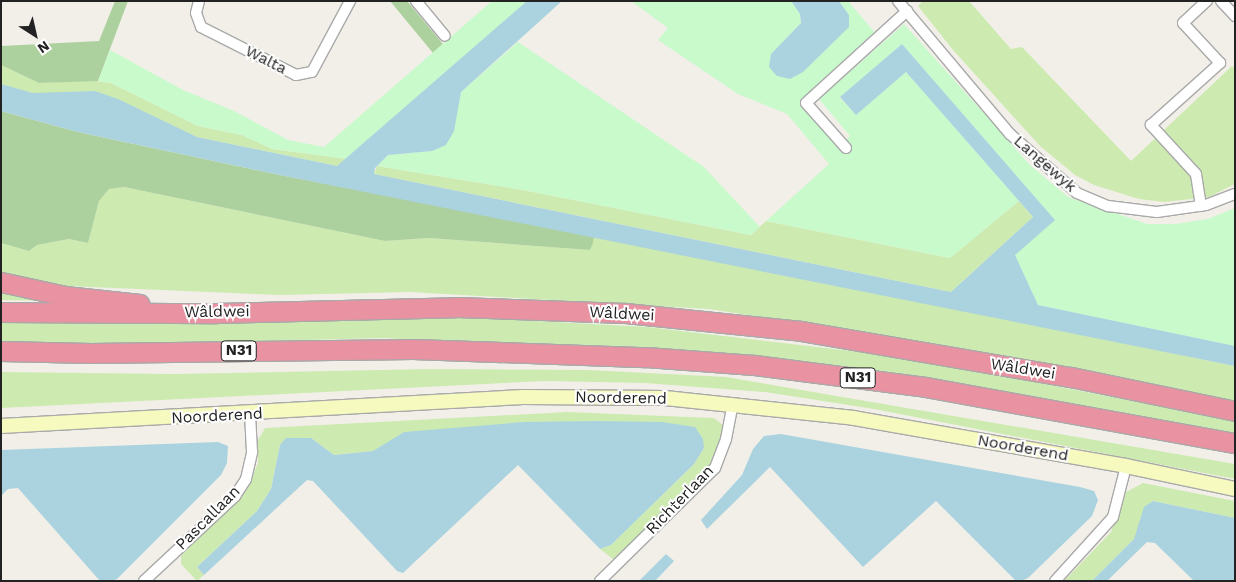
<!DOCTYPE html>
<html>
<head>
<meta charset="utf-8">
<style>
	body { margin:0 }
	#map { position:relative; width:1236px; height:582px; overflow:hidden; background:#f2efe9; font-family:"Work Sans",sans-serif }
	div>[style] { position:absolute }
	[style*='--x'] { left:calc(var(--x)*1px); top:calc(var(--y)*1px); width:calc(var(--w)*1px); rotate:calc(var(--a)*1deg) }
	.grass>* { inset:0; background:#cdebb0 }
	.forest>* { inset:0; background:#add19e }
	.park>* { inset:0; background:#c8facc }
	.water>* { inset:0; background:#aad3df }
	.roads { filter:drop-shadow(1px 0 #a9a9a9) drop-shadow(-1px 0 #a9a9a9) drop-shadow(0 1px #a9a9a9) drop-shadow(0 -1px #a9a9a9) }
	.street>* { height:10px; margin:-5px; padding:0 5px; transform-origin:5px; border-radius:5px; background:#fff }
	.secondary>* { height:14px; margin:-7px; padding:0 7px; transform-origin:7px; border-radius:7px; background:#f7fabf }
	.highway>* { height:19px; margin:-9.5px; padding:0 9.5px; transform-origin:9.5px; border-radius:9.5px; background:#e892a2 }
	span { translate:-50% -50%; white-space:nowrap; text-align:center; line-height:1.15; -webkit-text-stroke:4px #fff; paint-order:stroke }
	.shield-label span { padding:1px 4px; background:#fff; border:1px solid; border-radius:4px; -webkit-text-stroke-width:0 }
	.shield-label { font-size:15px; color:#222; font-weight:700 }
	.street-label { font-size:16px; color:#222 }
	.frame { position:absolute; inset:0; border:2px solid #222; pointer-events:none }
	.north { position:absolute; left:10px; top:10px; width:50px; height:50px; -webkit-text-stroke:4px #fff; paint-order:stroke; rotate:145deg; font-size:14px; font-weight:700; line-height:20px; text-align:center; color:#222 }
	.north::after { content:''; display:block; margin:auto; width:18px; height:22px; background:#222; clip-path:polygon(50% 0,100% 100%,50% 72%,0 100%) }
</style>
</head>
<body>
<div id="map">
	<div class="grass">
		<div style="clip-path:polygon(923px 1px,969px 1px,1011px 49px,1022px 47px,1131px 161px,1232px 66px,1235px 69px,1235px 184px,1209px 197px,1164px 202px,1139px 199px,1094px 185px,1075px 175px,1040px 146px,953px 50px,918px 6px)"></div>
		<div style="clip-path:polygon(1px 65px,39px 83px,88px 80px,111px 83px,198px 126px,242px 135px,272px 149px,347px 159px,337px 166px,197px 137px,101px 93px,33px 93px,15px 89px,1px 84px)"></div>
		<div style="clip-path:polygon(377px 166px,523px 190px,751px 235px,766px 221px,950px 258px,1019px 201px,1033px 217px,951px 292px,374px 174px)"></div>
		<div style="clip-path:polygon(124px 187px,385px 241px,429px 238px,590px 250px,594px 235px,1235px 366px,1235px 405px,918px 341px,709px 309px,410px 292px,280px 295px,66px 286px,1px 272px,1px 243px,29px 251px,37px 245px,69px 239px,88px 243px,99px 201px,109px 189px)"></div>
		<div style="clip-path:polygon(1px 287px,62px 301px,1px 300px)"></div>
		<div style="clip-path:polygon(461px 317px,648px 327px,910px 358px,1235px 421px,1235px 436px,760px 360px,599px 345px,466px 344px,386px 338px,106px 345px,1px 341px,1px 320px,89px 322px)"></div>
		<div style="clip-path:polygon(430px 369px,589px 370px,726px 377px,1235px 464px,1235px 479px,874px 409px,765px 392px,645px 383px,545px 381px,1px 408px,1px 372px,174px 374px)"></div>
		<div style="clip-path:polygon(567px 412px,714px 418px,724px 426px,713px 461px,614px 560px,600px 549px,611px 545px,694px 464px,704px 448px,662px 422px,524px 422px,386px 445px,373px 451px,334px 455px,311px 438px,280px 445px,271px 489px,257px 511px,197px 567px,204px 575px,197px 581px,181px 564px,181px 556px,247px 489px,258px 463px,258px 440px,265px 428px)"></div>
		<div style="clip-path:polygon(1143px 483px,1235px 501px,1235px 518px,1153px 501px,1140px 519px,1139px 531px,1134px 539px,1092px 581px,1064px 581px,1111px 532px,1126px 492px)"></div>
	</div>
	<div class="forest">
		<div style="clip-path:polygon(115px 1px,128px 1px,98px 81px,39px 83px,1px 65px,1px 46px,99px 41px)"></div>
		<div style="clip-path:polygon(390px 1px,407px 1px,443px 44px,433px 53px)"></div>
		<div style="clip-path:polygon(1px 111px,78px 132px,280px 175px,594px 235px,593px 243px,590px 250px,429px 238px,385px 241px,124px 187px,109px 189px,99px 201px,88px 243px,69px 239px,37px 245px,29px 251px,1px 243px)"></div>
	</div>
	<div class="park">
		<div style="clip-path:polygon(492px 1px,527px 1px,347px 159px,272px 149px,242px 135px,198px 126px,111px 83px,98px 81px,110px 50px,183px 90px,234px 111px,288px 140px,324px 147px)"></div>
		<div style="clip-path:polygon(631px 1px,791px 1px,800px 14px,801px 23px,771px 54px,849px 15px,839px 1px,848px 1px,876px 34px,800px 103px,837px 147px,850px 136px,819px 99px,904px 24px,1030px 165px,1068px 197px,1147px 224px,1176px 224px,1208px 219px,1235px 208px,1235px 346px,1038px 305px,1015px 255px,1054px 219px,902px 44px,840px 98px,856px 115px,906px 72px,1019px 201px,950px 258px,766px 221px,829px 164px,787px 114px,738px 94px,658px 40px,668px 28px)"></div>
		<div style="clip-path:polygon(518px 42px,704px 167px,760px 227px,751px 235px,523px 190px,377px 166px,388px 155px,432px 151px,458px 106px,461px 92px)"></div>
	</div>
	<div class="water">
		<div style="clip-path:polygon(527px 1px,562px 1px,461px 92px,454px 131px,446px 145px,432px 151px,388px 155px,375px 168px,374px 174px,951px 292px,1033px 217px,906px 72px,856px 115px,840px 97px,902px 44px,1055px 220px,1015px 255px,1038px 305px,1235px 346px,1235px 366px,280px 175px,78px 132px,1px 111px,1px 84px,33px 93px,95px 91px,118px 99px,197px 137px,337px 166px)"></div>
		<div style="clip-path:polygon(791px 1px,839px 1px,849px 15px,849px 27px,803px 72px,790px 79px,777px 76px,769px 67px,771px 54px,801px 23px,800px 14px)"></div>
		<div style="clip-path:polygon(596px 421px,662px 422px,695px 427px,703px 439px,704px 448px,694px 464px,611px 545px,600px 549px,518px 465px,403px 573px,397px 571px,313px 481px,307px 480px,204px 575px,197px 567px,257px 511px,271px 489px,280px 445px,286px 438px,311px 438px,334px 455px,373px 451px,404px 432px,524px 422px)"></div>
		<div style="clip-path:polygon(781px 434px,1080px 487px,1094px 491px,1098px 500px,1092px 516px,1028px 578px,1021px 581px,1016px 581px,936px 501px,863px 567px,770px 467px,707px 529px,701px 520px,742px 475px,753px 449px,764px 436px)"></div>
		<div style="clip-path:polygon(218px 442px,228px 446px,227px 463px,221px 475px,117px 579px,111px 581px,100px 581px,18px 488px,8px 489px,1px 496px,1px 450px)"></div>
		<div style="clip-path:polygon(1153px 501px,1235px 518px,1235px 581px,1194px 581px,1155px 543px,1147px 542px,1107px 581px,1092px 581px,1134px 539px,1144px 507px)"></div>
		<div style="clip-path:polygon(666px 554px,674px 561px,655px 581px,639px 581px)"></div>
	</div>
	<div class="roads">
		<div class="street">
			<div style="--x:199;--y:1;--w:12;--a:104"></div>
			<div style="--x:196;--y:13;--w:15;--a:70"></div>
			<div style="--x:201;--y:27;--w:106;--a:26.8"></div>
			<div style="--x:296;--y:75;--w:16;--a:-11"></div>
			<div style="--x:312;--y:72;--w:81;--a:-61.8"></div>
			<div style="--x:416;--y:1;--w:45;--a:50.4"></div>
			<div style="--x:898;--y:1;--w:174;--a:49.9"></div>
			<div style="--x:1010;--y:134;--w:89;--a:41.4"></div>
			<div style="--x:1077;--y:193;--w:34;--a:23"></div>
			<div style="--x:1108;--y:206;--w:49;--a:7"></div>
			<div style="--x:1157;--y:212;--w:49;--a:-8.1"></div>
			<div style="--x:1206;--y:205;--w:31;--a:-21"></div>
			<div style="--x:1221;--y:1;--w:21;--a:47"></div>
			<div style="--x:846;--y:148;--w:60;--a:-131.6"></div>
			<div style="--x:806;--y:103;--w:137;--a:-42.3"></div>
			<div style="--x:1201;--y:206;--w:32;--a:-99"></div>
			<div style="--x:1196;--y:174;--w:67;--a:-132.6"></div>
			<div style="--x:1151;--y:125;--w:93;--a:-41.9"></div>
			<div style="--x:1220;--y:63;--w:54;--a:-132.8"></div>
			<div style="--x:1183;--y:23;--w:33;--a:-43"></div>
			<div style="--x:144;--y:581;--w:125;--a:-43"></div>
			<div style="--x:235;--y:496;--w:20;--a:-57"></div>
			<div style="--x:246;--y:479;--w:28;--a:-77"></div>
			<div style="--x:252;--y:452;--w:37;--a:-93"></div>
			<div style="--x:600;--y:581;--w:161;--a:-44.5"></div>
			<div style="--x:715;--y:468;--w:31;--a:-69"></div>
			<div style="--x:726;--y:439;--w:36;--a:-79"></div>
			<div style="--x:1055;--y:581;--w:86;--a:-47.8"></div>
			<div style="--x:1113;--y:517;--w:53;--a:-75.7"></div>
		</div>
		<div class="secondary">
			<div style="--x:1;--y:426;--w:523;--a:-3.18"></div>
			<div style="--x:523;--y:397;--w:142;--a:0.4"></div>
			<div style="--x:665;--y:398;--w:190;--a:6"></div>
			<div style="--x:854;--y:418;--w:276;--a:10"></div>
			<div style="--x:1126;--y:466;--w:111;--a:11.9"></div>
		</div>
		<div class="highway">
			<div style="--x:1;--y:282;--w:66;--a:12.3"></div>
			<div style="--x:65;--y:296;--w:75;--a:6.1"></div>
			<div style="--x:1;--y:312;--w:215;--a:0.3"></div>
			<div style="--x:216;--y:313;--w:240;--a:-1.4"></div>
			<div style="--x:456;--y:307;--w:169;--a:2"></div>
			<div style="--x:625;--y:313;--w:177;--a:5.8"></div>
			<div style="--x:801;--y:331;--w:274;--a:9.7"></div>
			<div style="--x:1071;--y:377;--w:167;--a:11.7"></div>
			<div style="--x:1;--y:351;--w:90;--a:1.3"></div>
			<div style="--x:91;--y:353;--w:322;--a:-0.7"></div>
			<div style="--x:413;--y:349;--w:233;--a:2"></div>
			<div style="--x:646;--y:357;--w:108;--a:4.2"></div>
			<div style="--x:754;--y:365;--w:173;--a:7.3"></div>
			<div style="--x:926;--y:387;--w:314;--a:10.3"></div>
		</div>
	</div>
	<div class="shield-label">
		<span style="left:239px;top:351px">N31</span>
		<span style="left:858px;top:378px">N31</span>
	</div>
	<div class="street-label">
		<span style="left:266px;top:60px;rotate:27deg">Walta</span>
		<span style="left:1045px;top:164px;rotate:41deg">Langewyk</span>
		<span style="left:217px;top:312px;rotate:-1deg">Wâldwei</span>
		<span style="left:622px;top:314px;rotate:3deg">Wâldwei</span>
		<span style="left:1023px;top:369px;rotate:9deg">Wâldwei</span>
		<span style="left:621px;top:398px;rotate:1deg">Noorderend</span>
		<span style="left:217px;top:416px;rotate:-3deg">Noorderend</span>
		<span style="left:1023px;top:448px;rotate:10deg">Noorderend</span>
		<span style="left:680px;top:500px;rotate:-46deg">Richterlaan</span>
		<span style="left:208px;top:518px;rotate:-45deg">Pascallaan</span>
	</div>
	<div class="frame"></div>
	<div class="north">N</div>
</div>
</body>
</html>
